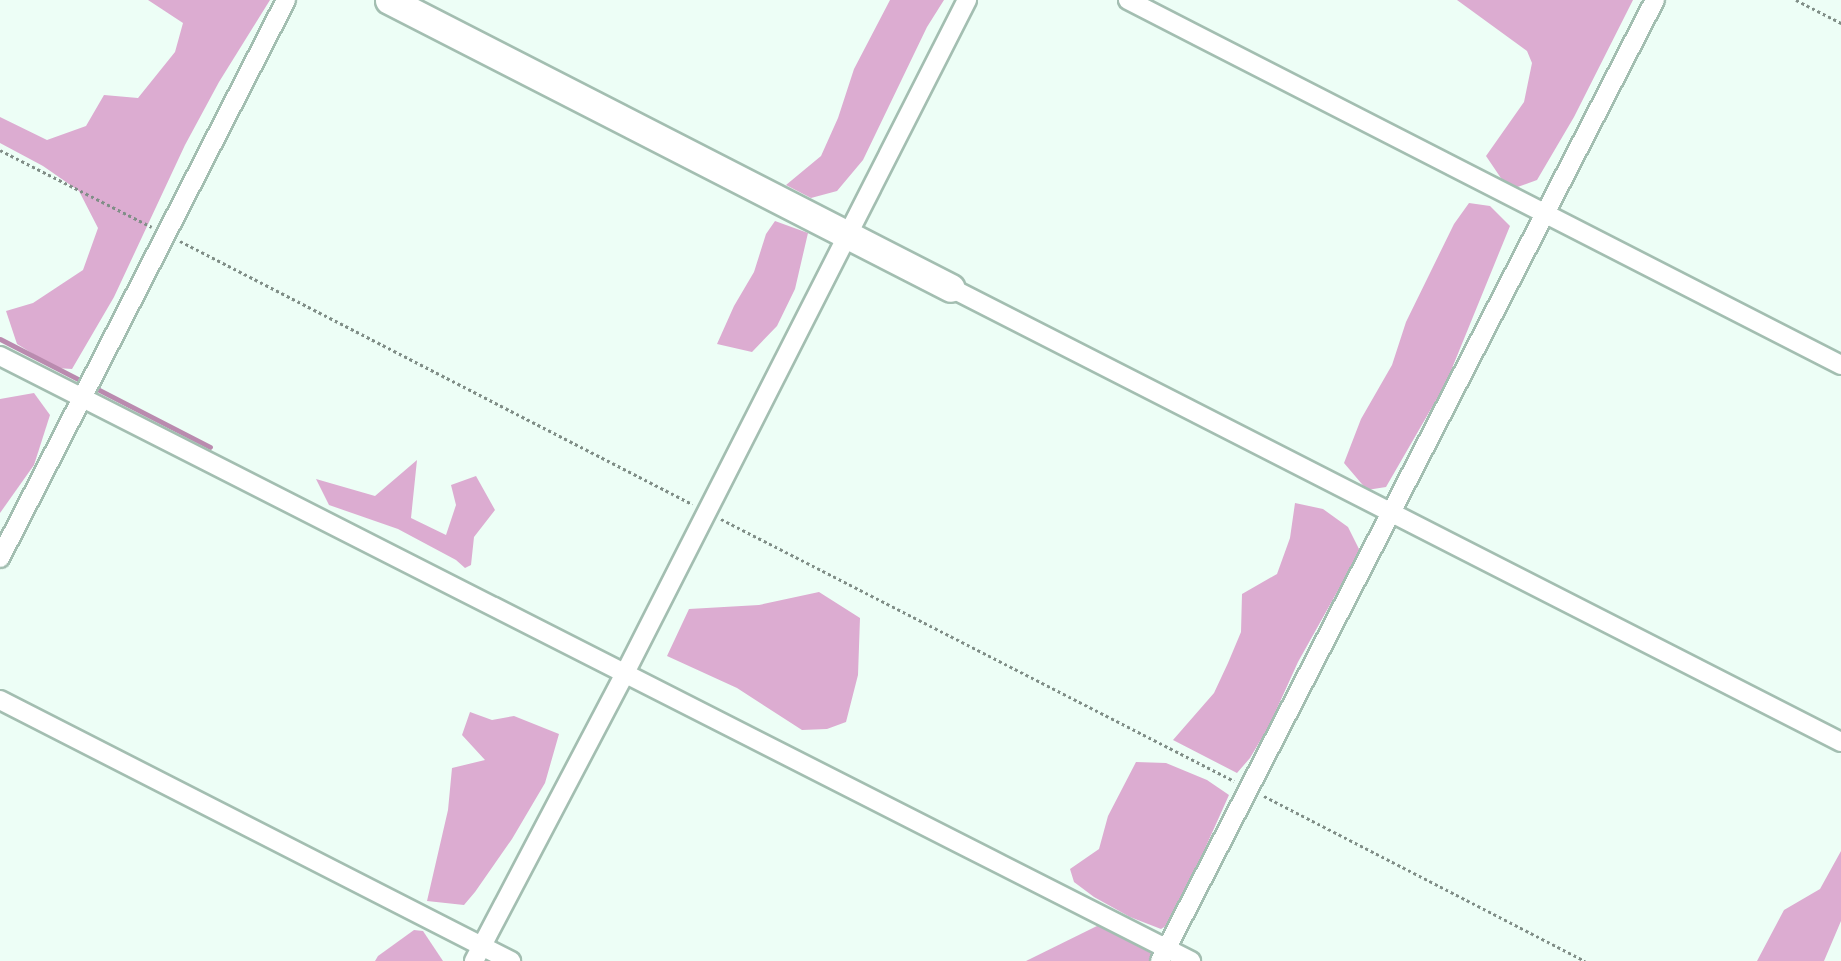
<!DOCTYPE html>
<html>
<head>
<meta charset="utf-8">
<style>
	body { margin:0 }
	#map { position:relative; width:1841px; height:961px; overflow:hidden; background:#edfef6; font-family:"Noto Sans",sans-serif }
	div>[style] { position:absolute }
	[style*='--x'] { left:calc(var(--x)*1px); top:calc(var(--y)*1px); width:calc(var(--w)*1px); rotate:calc(var(--a)*1deg) }
	.forest>* { inset:0; background:#dcacd1 }
	.stream>* { height:5px; margin:-2.5px; padding:0 2.5px; transform-origin:2.5px; border-radius:2.5px; background:#ba8baf }
	.path>* { height:3px; margin-top:-1.5px; transform-origin:0; background:repeating-linear-gradient(90deg,#808e87 0 3px,transparent 0 6px) }
	.roads { filter:drop-shadow(2px 0 #a3beb1) drop-shadow(-2px 0 #a3beb1) drop-shadow(0 2px #a3beb1) drop-shadow(0 -2px #a3beb1) }
	.street>* { height:18px; margin:-9px; padding:0 9px; transform-origin:9px; border-radius:9px; background:#fff }
	.secondary>* { height:27px; margin:-13.5px; padding:0 13.5px; transform-origin:13.5px; border-radius:13.5px; background:#fff }
	span { translate:-50% -50%; white-space:nowrap; text-align:center; line-height:1.15; -webkit-text-stroke:6px #edfef6; paint-order:stroke }
</style>
</head>
<body>
<div id="map">
	<div class="forest">
		<div style="clip-path:polygon(148px 0,270px 0,219px 82px,185px 145px,114px 297px,72px 369px,56px 368px,17px 344px,6px 311px,33px 303px,83px 270px,98px 228px,79px 191px,43px 166px,0 143px,0 117px,47px 140px,86px 126px,104px 95px,138px 98px,175px 52px,183px 23px)"></div>
		<div style="clip-path:polygon(890px 0,944px 0,927px 27px,863px 160px,837px 191px,811px 198px,786px 185px,821px 156px,838px 118px,854px 69px)"></div>
		<div style="clip-path:polygon(1457px 0,1633px 0,1574px 117px,1537px 180px,1509px 190px,1486px 156px,1524px 102px,1532px 63px,1527px 51px)"></div>
		<div style="clip-path:polygon(1469px 203px,1490px 206px,1510px 226px,1446px 383px,1386px 487px,1367px 490px,1344px 463px,1361px 419px,1392px 365px,1406px 322px,1454px 224px)"></div>
		<div style="clip-path:polygon(775px 221px,808px 233px,795px 289px,777px 326px,752px 352px,717px 344px,734px 306px,754px 272px,766px 234px)"></div>
		<div style="clip-path:polygon(34px 393px,50px 415px,34px 465px,0 513px,0 399px)"></div>
		<div style="clip-path:polygon(417px 460px,411px 518px,446px 535px,456px 505px,451px 485px,476px 476px,495px 510px,474px 537px,471px 565px,465px 568px,456px 560px,398px 529px,329px 505px,316px 479px,375px 496px)"></div>
		<div style="clip-path:polygon(1295px 503px,1323px 509px,1348px 527px,1360px 551px,1298px 662px,1269px 726px,1250px 758px,1237px 773px,1173px 740px,1214px 693px,1228px 663px,1241px 632px,1242px 594px,1277px 574px,1290px 538px)"></div>
		<div style="clip-path:polygon(819px 592px,860px 618px,858px 675px,846px 722px,827px 729px,802px 730px,737px 688px,667px 656px,689px 609px,759px 605px)"></div>
		<div style="clip-path:polygon(470px 712px,492px 720px,514px 716px,559px 734px,545px 783px,512px 839px,475px 892px,464px 905px,427px 901px,448px 810px,452px 768px,485px 760px,462px 735px)"></div>
		<div style="clip-path:polygon(1136px 762px,1166px 763px,1207px 780px,1229px 795px,1172px 922px,1161px 929px,1130px 917px,1094px 897px,1074px 882px,1070px 869px,1099px 849px,1108px 816px)"></div>
		<div style="clip-path:polygon(1841px 851px,1841px 921px,1824px 961px,1757px 961px,1784px 910px,1820px 889px)"></div>
		<div style="clip-path:polygon(1099px 925px,1124px 930px,1160px 952px,1155px 961px,1026px 961px)"></div>
		<div style="clip-path:polygon(414px 930px,423px 931px,443px 961px,375px 961px,378px 956px)"></div>
	</div>
	<div class="stream">
		<div style="--x:0;--y:339;--w:236;--a:27.2"></div>
	</div>
	<div class="path">
		<div style="--x:1796;--y:0;--w:51;--a:27.1"></div>
		<div style="--x:0;--y:150;--w:170;--a:26.9"></div>
		<div style="--x:180;--y:241;--w:576;--a:27.19"></div>
		<div style="--x:721;--y:519;--w:576;--a:27.05"></div>
		<div style="--x:1264;--y:796;--w:361;--a:27.2"></div>
	</div>
	<div class="roads">
		<div class="street">
			<div style="--x:1128;--y:0;--w:801;--a:27.11"></div>
			<div style="--x:951;--y:288;--w:999;--a:27.03"></div>
			<div style="--x:0;--y:356;--w:1336;--a:26.93"></div>
			<div style="--x:0;--y:558;--w:627;--a:-62.86"></div>
			<div style="--x:0;--y:700;--w:574;--a:27.06"></div>
			<div style="--x:474;--y:961;--w:325;--a:-62.3"></div>
			<div style="--x:625;--y:673;--w:755;--a:-63.06"></div>
			<div style="--x:1160;--y:961;--w:1081;--a:-62.75"></div>
		</div>
		<div class="secondary">
			<div style="--x:389;--y:0;--w:631;--a:27.13"></div>
		</div>
	</div>
</div>
</body>
</html>
